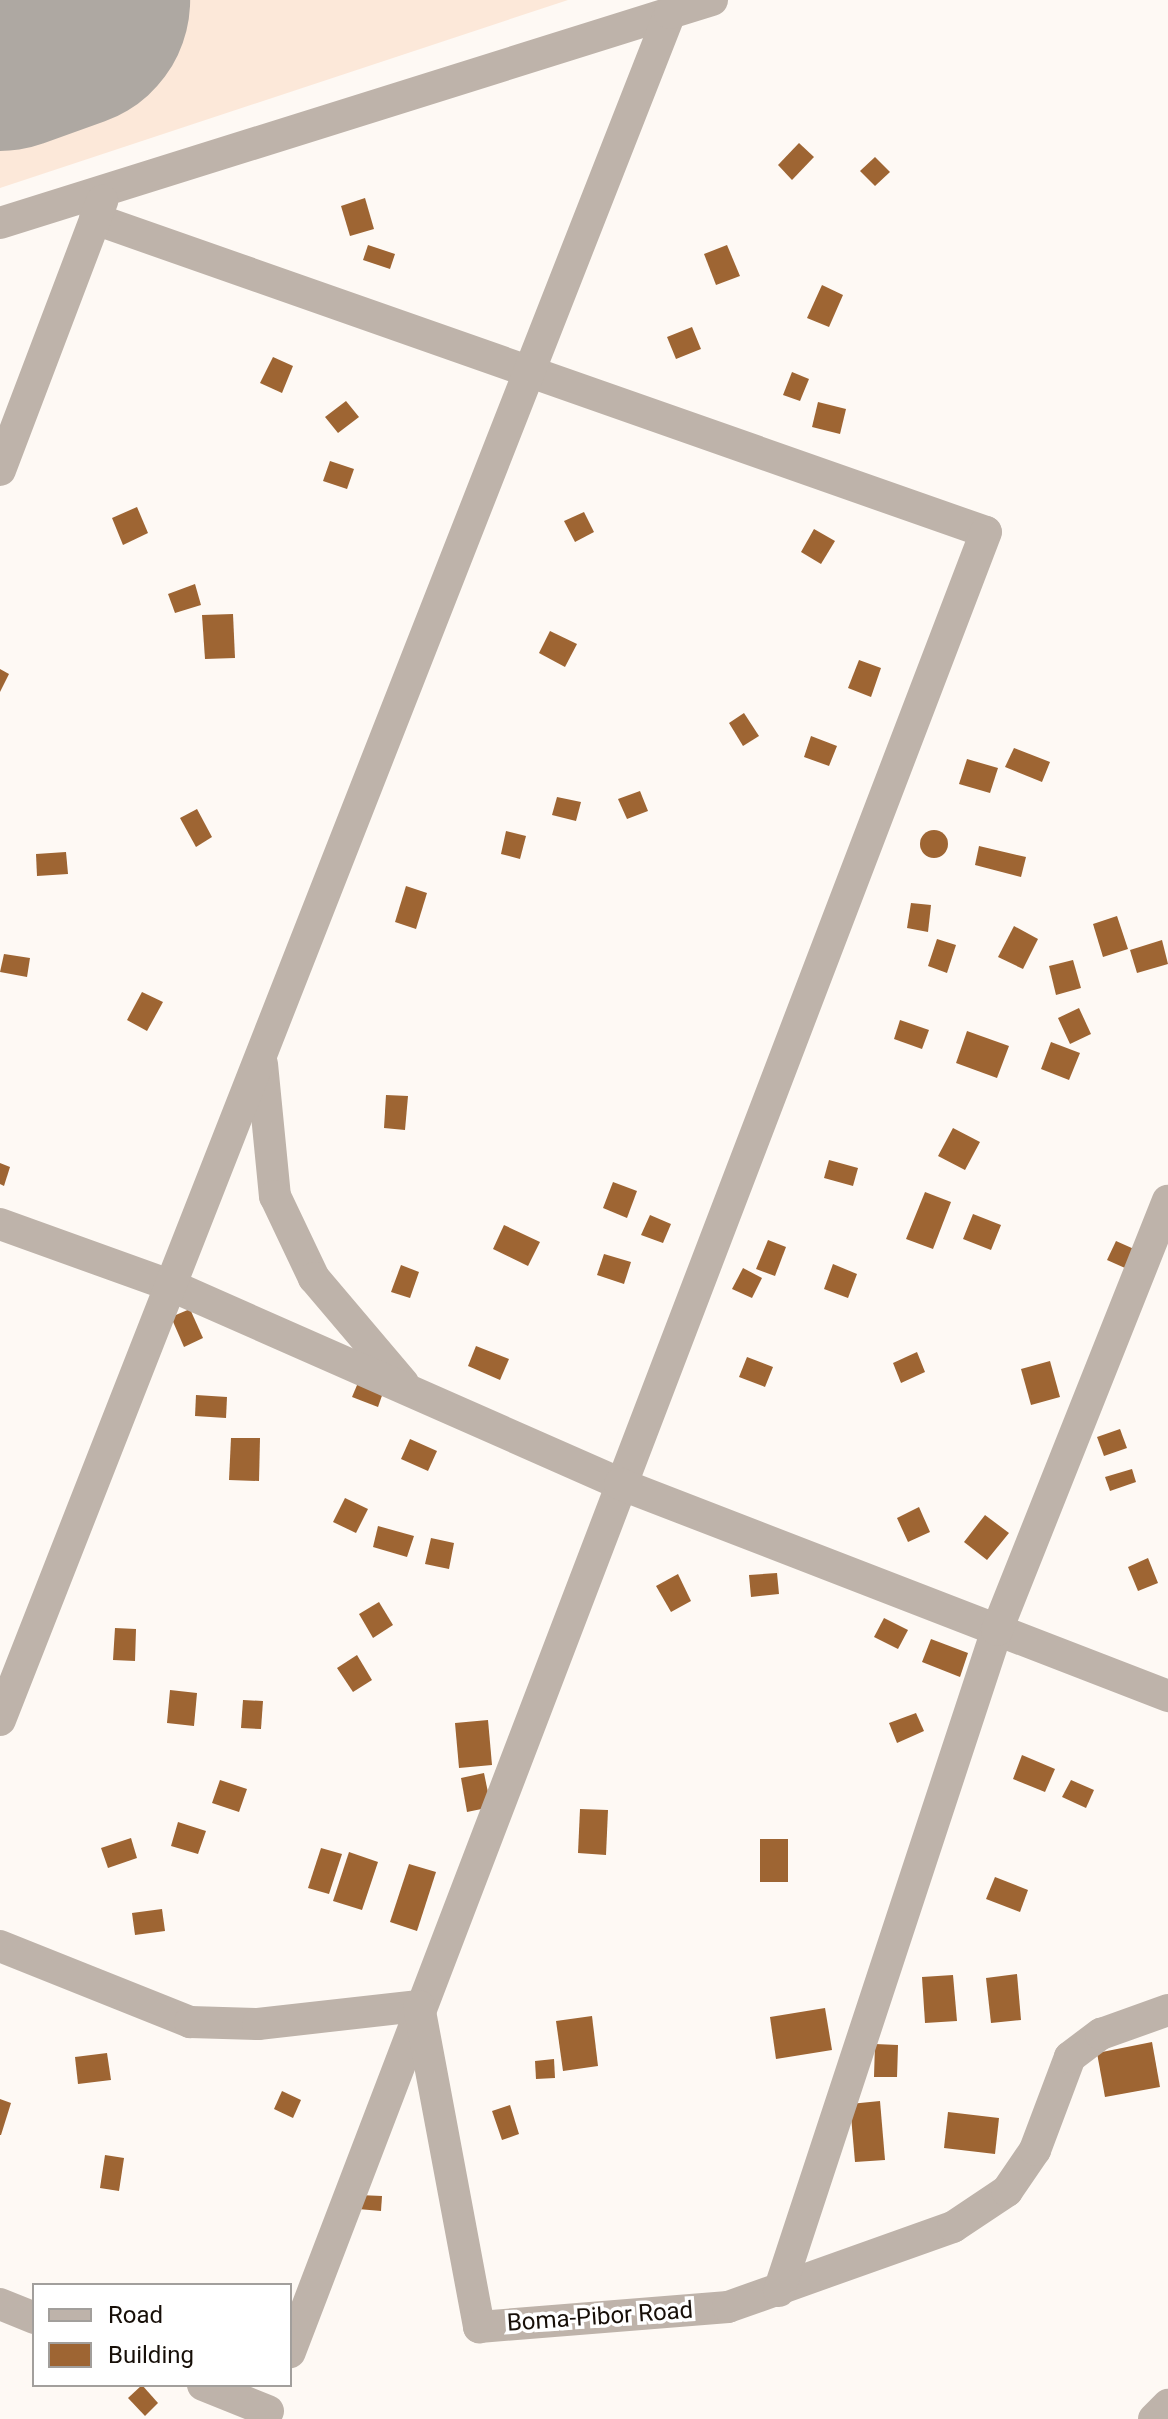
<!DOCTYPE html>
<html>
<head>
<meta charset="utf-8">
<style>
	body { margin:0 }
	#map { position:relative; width:1168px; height:2419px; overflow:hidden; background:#fef9f4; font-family:Roboto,sans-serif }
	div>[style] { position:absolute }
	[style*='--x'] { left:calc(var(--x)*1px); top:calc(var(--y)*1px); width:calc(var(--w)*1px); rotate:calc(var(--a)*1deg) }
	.built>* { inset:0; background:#fce8d9 }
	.runway>* { height:258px; margin:-129px; padding:0 129px; transform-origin:129px; border-radius:129px; background:#aea8a2 }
	.building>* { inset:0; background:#9e6533 }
	.round { border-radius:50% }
	.street>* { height:32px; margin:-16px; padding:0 16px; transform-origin:16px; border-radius:16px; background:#beb3aa }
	span { translate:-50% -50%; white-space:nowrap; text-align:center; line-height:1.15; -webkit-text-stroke:7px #fff; paint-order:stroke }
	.street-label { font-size:24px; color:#170f08 }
	.legend { position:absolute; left:32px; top:2283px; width:260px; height:104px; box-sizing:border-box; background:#fff; border:2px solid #a29f9c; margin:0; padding:10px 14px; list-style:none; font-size:24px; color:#170f08 }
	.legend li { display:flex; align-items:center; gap:16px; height:40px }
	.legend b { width:40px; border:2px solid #a29f9c }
</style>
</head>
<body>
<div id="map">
	<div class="built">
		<div style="clip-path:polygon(0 0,568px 0,0 188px)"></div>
	</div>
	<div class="runway">
		<div style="--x:0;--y:22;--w:65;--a:-19.8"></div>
	</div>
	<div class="building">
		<div style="clip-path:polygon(799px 143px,814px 157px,792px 180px,778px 165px)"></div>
		<div style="clip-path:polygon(875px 157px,890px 172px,875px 186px,860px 171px)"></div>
		<div style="clip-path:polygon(365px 198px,374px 229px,350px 236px,341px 206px)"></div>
		<div style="clip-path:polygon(368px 245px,395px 254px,390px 269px,363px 260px)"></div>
		<div style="clip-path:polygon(727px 245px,740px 276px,716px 285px,704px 254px)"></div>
		<div style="clip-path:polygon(822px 285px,843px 295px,829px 327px,807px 318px)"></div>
		<div style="clip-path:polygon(692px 327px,701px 349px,676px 359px,667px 337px)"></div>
		<div style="clip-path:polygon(273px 357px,293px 366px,282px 393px,260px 383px)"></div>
		<div style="clip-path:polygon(792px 372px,809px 379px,800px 401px,783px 395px)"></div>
		<div style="clip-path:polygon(346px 401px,359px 417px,338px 433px,325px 417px)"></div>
		<div style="clip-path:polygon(818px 402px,846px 409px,840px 434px,812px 427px)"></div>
		<div style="clip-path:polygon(330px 461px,354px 469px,347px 489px,323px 481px)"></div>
		<div style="clip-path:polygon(137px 507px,148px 533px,123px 545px,112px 518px)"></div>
		<div style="clip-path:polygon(584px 512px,594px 532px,575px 542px,564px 521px)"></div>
		<div style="clip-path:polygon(814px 529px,835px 541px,821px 564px,801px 552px)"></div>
		<div style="clip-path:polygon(195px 584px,201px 605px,175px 613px,168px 594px)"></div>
		<div style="clip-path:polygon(233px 614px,235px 658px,205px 659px,202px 615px)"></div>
		<div style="clip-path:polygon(550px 631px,577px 644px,565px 667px,539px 653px)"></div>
		<div style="clip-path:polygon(859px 660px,881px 668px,871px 697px,848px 688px)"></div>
		<div style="clip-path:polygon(0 669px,9px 674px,0 692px)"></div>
		<div style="clip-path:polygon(744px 713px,759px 736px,743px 746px,729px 723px)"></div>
		<div style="clip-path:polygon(811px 736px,837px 746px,829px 766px,804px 757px)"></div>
		<div style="clip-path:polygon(1014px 748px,1050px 762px,1042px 782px,1005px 767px)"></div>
		<div style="clip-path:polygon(967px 759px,998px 768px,990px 793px,959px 784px)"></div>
		<div style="clip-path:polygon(640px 791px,648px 811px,627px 819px,618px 799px)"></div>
		<div style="clip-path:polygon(557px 797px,581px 802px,576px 821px,552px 815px)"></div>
		<div style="clip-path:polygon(197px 809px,212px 837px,196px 847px,180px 818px)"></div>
		<div class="round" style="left:920px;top:830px;width:28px;height:28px"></div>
		<div style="clip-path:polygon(506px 831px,526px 836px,520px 859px,501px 854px)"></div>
		<div style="clip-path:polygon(979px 846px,1026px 857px,1021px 877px,975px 865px)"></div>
		<div style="clip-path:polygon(66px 852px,68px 874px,37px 876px,36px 854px)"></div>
		<div style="clip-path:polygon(406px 886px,427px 893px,416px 929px,395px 922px)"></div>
		<div style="clip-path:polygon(911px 903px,931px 905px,928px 932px,907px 928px)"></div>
		<div style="clip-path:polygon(1117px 916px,1128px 949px,1103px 957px,1093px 924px)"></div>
		<div style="clip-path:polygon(1014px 926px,1038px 939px,1023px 969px,998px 957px)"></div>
		<div style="clip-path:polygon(937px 939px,956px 945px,947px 973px,928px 966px)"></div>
		<div style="clip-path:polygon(1162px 940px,1168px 964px,1137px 973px,1130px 950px)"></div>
		<div style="clip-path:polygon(4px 954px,30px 958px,27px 977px,0 972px)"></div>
		<div style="clip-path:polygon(1073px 960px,1081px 988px,1056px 995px,1049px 966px)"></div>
		<div style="clip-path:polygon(142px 992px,163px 1002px,147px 1031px,127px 1020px)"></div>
		<div style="clip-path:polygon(1079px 1008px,1091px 1034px,1070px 1044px,1058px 1018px)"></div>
		<div style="clip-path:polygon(900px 1020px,929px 1030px,922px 1049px,894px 1039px)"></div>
		<div style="clip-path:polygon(967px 1031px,1009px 1046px,997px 1078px,956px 1063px)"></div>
		<div style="clip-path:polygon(1051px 1042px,1080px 1053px,1069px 1080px,1041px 1069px)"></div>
		<div style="clip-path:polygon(386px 1095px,408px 1096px,405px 1130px,384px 1128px)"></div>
		<div style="clip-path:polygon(953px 1128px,980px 1142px,965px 1170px,938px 1156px)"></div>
		<div style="clip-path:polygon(829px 1160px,858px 1168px,853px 1186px,824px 1178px)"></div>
		<div style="clip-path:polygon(0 1163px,10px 1167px,4px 1186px,0 1184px)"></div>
		<div style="clip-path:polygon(613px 1182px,637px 1191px,627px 1218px,603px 1208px)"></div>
		<div style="clip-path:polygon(925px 1192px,951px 1202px,933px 1249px,906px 1239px)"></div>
		<div style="clip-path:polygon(973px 1214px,1001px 1225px,991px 1250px,963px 1239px)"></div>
		<div style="clip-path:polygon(650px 1215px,671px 1224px,663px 1243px,641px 1235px)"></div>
		<div style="clip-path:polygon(504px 1225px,540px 1242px,528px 1266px,493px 1249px)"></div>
		<div style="clip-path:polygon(768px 1240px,786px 1247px,775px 1276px,756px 1269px)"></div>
		<div style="clip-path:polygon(1116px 1241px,1143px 1253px,1134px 1272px,1107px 1260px)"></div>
		<div style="clip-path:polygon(604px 1254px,631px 1262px,624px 1284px,597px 1275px)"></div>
		<div style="clip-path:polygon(833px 1264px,857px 1274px,848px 1298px,824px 1289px)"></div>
		<div style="clip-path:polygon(401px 1265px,419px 1272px,410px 1298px,391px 1292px)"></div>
		<div style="clip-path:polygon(743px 1268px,762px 1278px,752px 1298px,732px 1289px)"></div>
		<div style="clip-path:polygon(190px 1309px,203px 1338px,184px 1347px,171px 1317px)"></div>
		<div style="clip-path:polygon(476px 1346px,509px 1359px,500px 1380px,468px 1366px)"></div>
		<div style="clip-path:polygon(917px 1352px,925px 1372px,901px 1383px,893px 1363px)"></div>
		<div style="clip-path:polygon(747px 1357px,773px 1367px,765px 1387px,739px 1377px)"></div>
		<div style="clip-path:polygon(1050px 1361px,1060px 1397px,1031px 1405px,1021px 1369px)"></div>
		<div style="clip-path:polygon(360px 1378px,385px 1387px,378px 1407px,352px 1397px)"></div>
		<div style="clip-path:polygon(196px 1395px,227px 1397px,226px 1418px,195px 1416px)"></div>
		<div style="clip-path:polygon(1120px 1429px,1127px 1448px,1104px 1456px,1097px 1437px)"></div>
		<div style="clip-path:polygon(231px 1438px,260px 1438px,259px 1481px,229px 1480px)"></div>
		<div style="clip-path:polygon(410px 1439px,437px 1451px,428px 1471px,401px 1459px)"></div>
		<div style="clip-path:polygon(1132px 1469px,1136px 1482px,1110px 1491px,1105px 1477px)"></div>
		<div style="clip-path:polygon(345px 1498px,368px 1509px,356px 1533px,333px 1522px)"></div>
		<div style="clip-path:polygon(919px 1507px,930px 1532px,908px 1542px,897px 1518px)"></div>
		<div style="clip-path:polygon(985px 1515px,1009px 1533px,987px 1560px,964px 1542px)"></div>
		<div style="clip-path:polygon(378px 1526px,414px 1536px,407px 1557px,373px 1547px)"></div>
		<div style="clip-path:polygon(431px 1538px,454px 1543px,449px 1569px,425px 1564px)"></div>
		<div style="clip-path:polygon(1148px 1558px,1158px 1583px,1138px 1591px,1128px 1567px)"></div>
		<div style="clip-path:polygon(777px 1573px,779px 1594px,751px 1597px,749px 1575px)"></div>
		<div style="clip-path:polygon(678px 1574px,691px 1601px,671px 1612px,656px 1586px)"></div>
		<div style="clip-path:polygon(379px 1602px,393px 1625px,373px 1638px,359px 1614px)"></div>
		<div style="clip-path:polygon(884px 1618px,908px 1630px,898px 1649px,874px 1637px)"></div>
		<div style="clip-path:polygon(115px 1628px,136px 1629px,135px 1661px,113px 1660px)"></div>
		<div style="clip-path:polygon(931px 1639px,968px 1653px,960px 1677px,922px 1662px)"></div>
		<div style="clip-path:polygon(357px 1655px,372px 1680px,353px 1692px,337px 1668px)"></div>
		<div style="clip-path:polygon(170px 1690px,197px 1693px,194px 1726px,167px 1723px)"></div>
		<div style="clip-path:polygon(243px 1700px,263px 1701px,261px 1729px,241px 1728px)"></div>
		<div style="clip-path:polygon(916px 1713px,924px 1731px,897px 1743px,889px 1723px)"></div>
		<div style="clip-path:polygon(488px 1720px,492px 1765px,459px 1768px,455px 1723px)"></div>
		<div style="clip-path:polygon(1022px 1755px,1055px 1769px,1045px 1792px,1013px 1779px)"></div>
		<div style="clip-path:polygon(484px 1773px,491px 1807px,467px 1812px,461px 1778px)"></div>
		<div style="clip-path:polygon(220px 1780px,247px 1789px,239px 1812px,212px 1803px)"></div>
		<div style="clip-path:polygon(1071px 1780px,1094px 1790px,1086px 1808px,1062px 1797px)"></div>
		<div style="clip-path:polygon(580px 1809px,608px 1810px,606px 1855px,578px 1853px)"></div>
		<div style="clip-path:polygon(178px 1822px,206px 1831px,198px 1854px,171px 1846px)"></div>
		<div style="clip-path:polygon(131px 1838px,137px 1858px,108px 1868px,101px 1848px)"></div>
		<div style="clip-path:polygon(760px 1839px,788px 1839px,788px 1882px,760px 1882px)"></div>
		<div style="clip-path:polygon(321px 1848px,342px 1854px,329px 1894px,308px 1888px)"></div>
		<div style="clip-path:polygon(349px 1852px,378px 1862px,362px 1910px,333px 1901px)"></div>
		<div style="clip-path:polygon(409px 1864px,436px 1872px,417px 1931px,390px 1922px)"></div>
		<div style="clip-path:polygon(995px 1877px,1028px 1890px,1020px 1912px,986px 1899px)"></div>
		<div style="clip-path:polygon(162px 1909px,165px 1931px,135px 1935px,132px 1913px)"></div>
		<div style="clip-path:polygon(1017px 1974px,1021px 2020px,991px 2023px,986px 1978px)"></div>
		<div style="clip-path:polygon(953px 1975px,957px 2021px,925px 2023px,922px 1977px)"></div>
		<div style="clip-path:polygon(825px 2008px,832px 2050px,776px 2059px,770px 2017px)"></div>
		<div style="clip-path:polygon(592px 2016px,598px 2066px,563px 2071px,556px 2021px)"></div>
		<div style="clip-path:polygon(1152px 2042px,1160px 2087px,1105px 2097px,1097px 2053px)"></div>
		<div style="clip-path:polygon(875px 2044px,898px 2045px,897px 2077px,874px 2077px)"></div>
		<div style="clip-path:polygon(107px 2053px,111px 2080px,78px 2084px,75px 2057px)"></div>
		<div style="clip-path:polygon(554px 2059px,555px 2078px,536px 2079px,535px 2061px)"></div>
		<div style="clip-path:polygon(282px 2091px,301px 2100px,293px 2118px,274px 2109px)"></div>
		<div style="clip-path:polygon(0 2099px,11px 2103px,1px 2135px,0 2135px)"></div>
		<div style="clip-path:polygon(880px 2101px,885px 2160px,855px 2162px,850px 2104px)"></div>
		<div style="clip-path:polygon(510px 2105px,519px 2134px,502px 2140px,492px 2111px)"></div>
		<div style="clip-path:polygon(948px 2112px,999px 2118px,995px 2154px,944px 2148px)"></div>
		<div style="clip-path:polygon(105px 2155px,124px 2158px,119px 2191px,100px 2188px)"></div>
		<div style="clip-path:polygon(359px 2195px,382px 2196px,381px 2211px,358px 2209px)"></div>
		<div style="clip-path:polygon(142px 2385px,158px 2403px,145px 2416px,128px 2398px)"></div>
	</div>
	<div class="street">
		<div style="--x:95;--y:219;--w:944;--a:19.36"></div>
		<div style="--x:986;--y:532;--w:1949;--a:110.93"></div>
		<div style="--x:0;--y:223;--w:702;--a:-17.4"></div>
		<div style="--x:0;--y:470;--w:288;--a:-69.2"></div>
		<div style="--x:262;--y:1064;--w:133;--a:84.4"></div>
		<div style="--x:275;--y:1196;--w:91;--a:64.6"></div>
		<div style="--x:314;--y:1278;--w:138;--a:49.7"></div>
		<div style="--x:0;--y:1224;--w:183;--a:19.8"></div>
		<div style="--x:172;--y:1286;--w:490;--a:23.8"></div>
		<div style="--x:620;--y:1484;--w:588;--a:21.15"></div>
		<div style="--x:0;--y:1720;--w:1834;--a:-68.57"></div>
		<div style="--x:670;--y:13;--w:44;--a:-17.2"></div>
		<div style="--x:0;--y:1946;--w:205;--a:21.8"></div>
		<div style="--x:190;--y:2022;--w:68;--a:1.7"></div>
		<div style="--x:258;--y:2024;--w:162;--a:-6.4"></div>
		<div style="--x:419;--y:2006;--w:327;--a:79.4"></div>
		<div style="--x:479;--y:2327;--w:250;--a:-4.6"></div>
		<div style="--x:728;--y:2307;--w:239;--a:-19.6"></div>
		<div style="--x:953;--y:2227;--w:65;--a:-33.7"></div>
		<div style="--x:1007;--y:2191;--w:50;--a:-55.7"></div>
		<div style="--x:1035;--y:2150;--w:99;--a:-69.4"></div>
		<div style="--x:1070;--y:2057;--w:39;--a:-37"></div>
		<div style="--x:1101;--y:2034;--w:71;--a:-19.7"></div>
		<div style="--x:779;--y:2291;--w:696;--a:-71.75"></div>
		<div style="--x:997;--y:1630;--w:462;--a:-68.3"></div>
		<div style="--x:0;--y:2304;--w:37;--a:22"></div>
		<div style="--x:203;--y:2385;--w:70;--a:21.8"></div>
		<div style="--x:1154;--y:2419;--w:20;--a:-45"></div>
	</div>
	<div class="street-label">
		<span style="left:600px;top:2317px;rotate:-4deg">Boma-Pibor Road</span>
	</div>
	<ul class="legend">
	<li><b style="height:10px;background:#beb3aa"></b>Road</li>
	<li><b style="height:22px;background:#9e6533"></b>Building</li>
	</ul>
</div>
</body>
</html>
